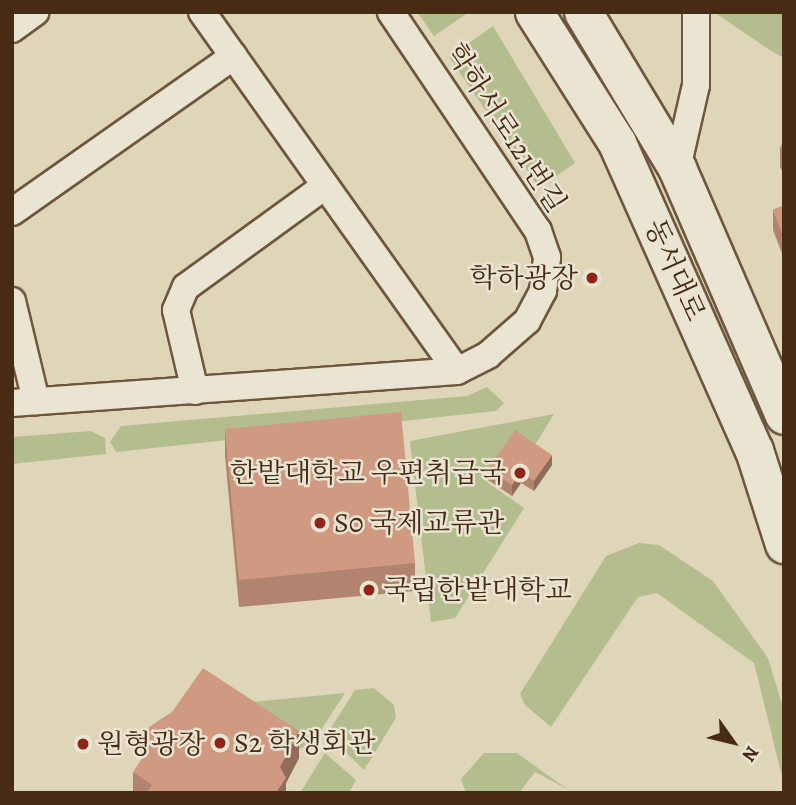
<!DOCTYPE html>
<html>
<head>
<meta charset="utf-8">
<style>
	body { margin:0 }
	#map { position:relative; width:796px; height:805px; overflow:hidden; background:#dfd6ba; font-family:Alegreya,"Noto Serif KR",serif }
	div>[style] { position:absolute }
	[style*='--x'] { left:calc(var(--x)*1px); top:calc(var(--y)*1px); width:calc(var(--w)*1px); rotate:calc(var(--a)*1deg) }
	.green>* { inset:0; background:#b4bd8e }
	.roads { filter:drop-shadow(2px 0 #6e563e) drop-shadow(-2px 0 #6e563e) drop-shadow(0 2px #6e563e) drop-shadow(0 -2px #6e563e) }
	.street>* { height:26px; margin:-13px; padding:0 13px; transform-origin:13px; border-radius:13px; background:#eae4d2 }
	.secondary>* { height:37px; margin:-18.5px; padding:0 18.5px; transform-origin:18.5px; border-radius:18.5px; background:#eae4d2 }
	.wall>* { inset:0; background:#b2846f }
	.shaded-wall>* { inset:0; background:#916c5a }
	.building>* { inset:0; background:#cf9a81 }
	.dots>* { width:19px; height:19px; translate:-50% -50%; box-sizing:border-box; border:4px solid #eae4d2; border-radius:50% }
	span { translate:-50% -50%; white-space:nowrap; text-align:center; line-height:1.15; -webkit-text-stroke:5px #eae4d2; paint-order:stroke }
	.street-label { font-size:28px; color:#482b14 }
	.poi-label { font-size:28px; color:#482b14 }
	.right { translate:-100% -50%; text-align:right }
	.left { translate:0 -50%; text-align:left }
	.frame { position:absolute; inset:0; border:14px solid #482b14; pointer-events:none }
	.north { position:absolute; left:698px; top:707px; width:70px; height:70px; -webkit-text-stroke:5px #eae4d2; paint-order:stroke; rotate:124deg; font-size:19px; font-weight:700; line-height:28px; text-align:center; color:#482b14 }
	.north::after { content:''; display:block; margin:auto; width:24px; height:32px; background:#482b14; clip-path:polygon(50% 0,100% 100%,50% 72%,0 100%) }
</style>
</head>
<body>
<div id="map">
	<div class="green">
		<div style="clip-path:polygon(417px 12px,469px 12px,434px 36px)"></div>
		<div style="clip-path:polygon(714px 12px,784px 12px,784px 58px,768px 49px)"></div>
		<div style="clip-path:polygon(493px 26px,575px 163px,539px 188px,449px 57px)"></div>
		<div style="clip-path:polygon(487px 387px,504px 403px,496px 411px,116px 452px,110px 442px,121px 426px,467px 396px)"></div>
		<div style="clip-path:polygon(554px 414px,532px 450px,514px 438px,484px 480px,524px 508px,455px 618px,431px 622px,410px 441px)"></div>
		<div style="clip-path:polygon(91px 431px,105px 438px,106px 454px,12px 464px,12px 437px)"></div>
		<div style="clip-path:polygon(639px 543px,659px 545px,713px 581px,768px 658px,784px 711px,784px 785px,754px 663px,657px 593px,638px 597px,551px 727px,525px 705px,520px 694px,606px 556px)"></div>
		<div style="clip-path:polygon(374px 688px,394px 705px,396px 718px,364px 770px,327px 734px,355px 690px)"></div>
		<div style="clip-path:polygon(345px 693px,313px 742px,299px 749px,252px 702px)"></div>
		<div style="clip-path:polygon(325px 753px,356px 780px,349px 793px,300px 793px)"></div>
		<div style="clip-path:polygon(484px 753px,517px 753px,567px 789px,535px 772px,519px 793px,466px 793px,461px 779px)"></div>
	</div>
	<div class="roads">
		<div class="street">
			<div style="--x:202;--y:12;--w:440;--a:54.6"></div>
			<div style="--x:12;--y:29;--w:29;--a:-36"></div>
			<div style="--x:677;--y:168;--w:85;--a:-77.1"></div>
			<div style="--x:696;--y:85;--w:73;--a:-90"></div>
			<div style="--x:12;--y:212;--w:271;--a:-35.1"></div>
			<div style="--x:12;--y:301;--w:103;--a:76.5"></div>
			<div style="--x:195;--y:391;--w:83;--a:-103.2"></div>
			<div style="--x:176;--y:310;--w:25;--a:-67"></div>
			<div style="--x:186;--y:287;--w:172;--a:-36"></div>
			<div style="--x:12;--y:403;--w:446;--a:-4.1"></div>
			<div style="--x:457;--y:371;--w:35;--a:-27"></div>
			<div style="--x:488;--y:355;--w:52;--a:-41.1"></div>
			<div style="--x:527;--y:321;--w:34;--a:-62"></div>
			<div style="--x:543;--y:291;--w:34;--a:-83"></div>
			<div style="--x:547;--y:257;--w:28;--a:-109"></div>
			<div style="--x:538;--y:231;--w:264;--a:-123.9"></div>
		</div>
		<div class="secondary">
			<div style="--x:534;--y:12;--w:155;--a:57.6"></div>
			<div style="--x:617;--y:143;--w:336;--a:66"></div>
			<div style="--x:754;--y:450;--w:99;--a:72.3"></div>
			<div style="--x:583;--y:12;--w:182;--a:58.9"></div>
			<div style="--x:677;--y:168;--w:269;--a:66.6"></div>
		</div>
	</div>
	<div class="wall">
		<div style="clip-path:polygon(784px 141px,784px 174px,780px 167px,780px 147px)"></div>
		<div style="clip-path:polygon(784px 205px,784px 259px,773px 230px,773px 210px)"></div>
		<div style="clip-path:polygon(225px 429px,415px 563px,415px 591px,239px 607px,225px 456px)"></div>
		<div style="clip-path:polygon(552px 465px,534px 491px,521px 483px,512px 496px,488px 480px,488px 469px)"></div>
		<div style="clip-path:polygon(299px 758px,286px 783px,286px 793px,133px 793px,133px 772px)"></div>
	</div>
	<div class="shaded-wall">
		<div style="clip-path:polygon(552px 455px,552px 465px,534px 491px,534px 481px)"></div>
		<div style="clip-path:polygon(521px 472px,521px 483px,512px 496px,512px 485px)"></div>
		<div style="clip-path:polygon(299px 731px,299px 758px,286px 783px,286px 793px,276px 793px,280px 767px)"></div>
	</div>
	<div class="building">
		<div style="clip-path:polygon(784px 141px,784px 154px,780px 147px)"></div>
		<div style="clip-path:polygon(784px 205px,784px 239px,773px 210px)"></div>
		<div style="clip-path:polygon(401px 412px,415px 563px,239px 580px,225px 429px)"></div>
		<div style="clip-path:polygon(515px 430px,552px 455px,534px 481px,521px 472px,512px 485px,488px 469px)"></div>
		<div style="clip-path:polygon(203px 668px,299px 731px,280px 767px,286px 778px,276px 793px,147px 793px,152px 785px,133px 772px,145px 754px,149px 727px,172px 712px)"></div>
	</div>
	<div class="dots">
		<div style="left:592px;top:278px;background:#8f2418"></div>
		<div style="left:520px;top:473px;background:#8f2418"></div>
		<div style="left:320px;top:523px;background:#8f2418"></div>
		<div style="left:369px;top:590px;background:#8f2418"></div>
		<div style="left:220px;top:743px;background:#8f2418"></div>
		<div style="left:83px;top:744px;background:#8f2418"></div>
	</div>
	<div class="street-label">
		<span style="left:506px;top:128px;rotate:57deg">학하서로121번길</span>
		<span style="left:675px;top:270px;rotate:66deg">동서대로</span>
	</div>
	<div class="poi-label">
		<span class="right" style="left:578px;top:278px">학하광장</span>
		<span class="right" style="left:506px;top:473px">한밭대학교 우편취급국</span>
		<span class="left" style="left:334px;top:523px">S0 국제교류관</span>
		<span class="left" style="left:383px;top:590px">국립한밭대학교</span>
		<span class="left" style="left:234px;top:743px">S2 학생회관</span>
		<span class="left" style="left:97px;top:744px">원형광장</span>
	</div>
	<div class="frame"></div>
	<div class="north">N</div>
</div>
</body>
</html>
